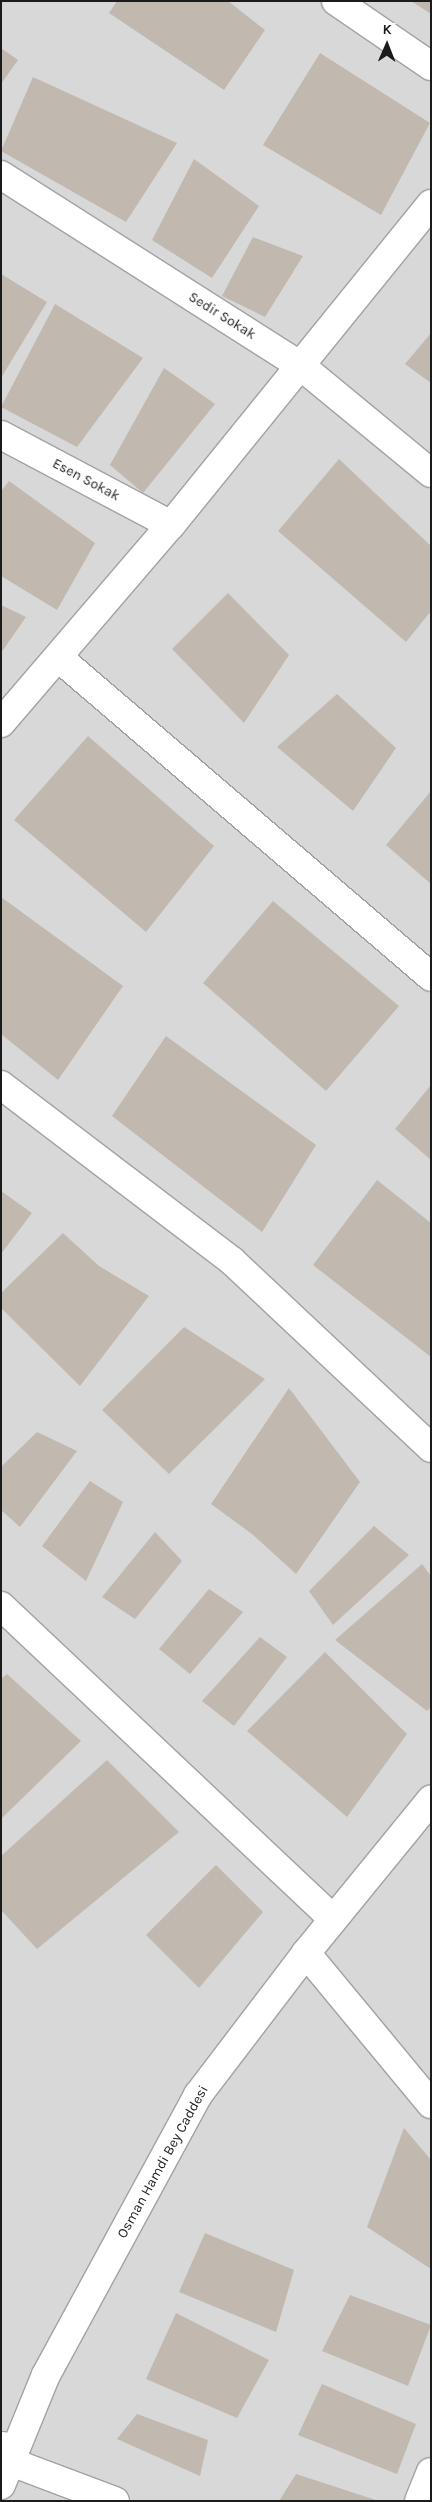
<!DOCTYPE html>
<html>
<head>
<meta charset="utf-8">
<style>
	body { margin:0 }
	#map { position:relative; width:432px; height:2502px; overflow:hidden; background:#ede9e1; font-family:Karla,sans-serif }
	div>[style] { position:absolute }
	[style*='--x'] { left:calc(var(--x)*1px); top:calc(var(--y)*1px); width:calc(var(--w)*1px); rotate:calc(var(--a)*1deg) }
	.residential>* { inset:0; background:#d9d8d8 }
	.building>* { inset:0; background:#c1b8b0 }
	.roads { filter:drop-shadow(1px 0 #a2a2a2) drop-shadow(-1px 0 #a2a2a2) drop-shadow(0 1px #a2a2a2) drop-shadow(0 -1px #a2a2a2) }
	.minor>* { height:28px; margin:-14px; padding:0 14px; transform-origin:14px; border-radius:14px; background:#fff }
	span { translate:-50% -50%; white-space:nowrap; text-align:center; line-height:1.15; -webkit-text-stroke:4px #fff; paint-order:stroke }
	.street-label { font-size:14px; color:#1b1b1b }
	.frame { position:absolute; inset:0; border:2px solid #1b1b1b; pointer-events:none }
	.north { position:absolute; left:362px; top:20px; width:50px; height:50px; -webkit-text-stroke:4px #fff; paint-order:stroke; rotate:1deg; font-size:14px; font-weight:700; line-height:20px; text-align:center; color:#1b1b1b }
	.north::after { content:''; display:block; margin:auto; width:18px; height:22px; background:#1b1b1b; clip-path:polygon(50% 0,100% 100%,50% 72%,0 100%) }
</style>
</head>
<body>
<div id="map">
	<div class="residential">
		<div style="clip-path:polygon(1px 1px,431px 1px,431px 2501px,1px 2501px)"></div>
	</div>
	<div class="building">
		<div style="clip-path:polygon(117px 1px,228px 1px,265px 30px,224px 90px,109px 13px)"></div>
		<div style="clip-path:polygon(411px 1px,431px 1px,431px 14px)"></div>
		<div style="clip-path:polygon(1px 48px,18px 60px,1px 84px)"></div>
		<div style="clip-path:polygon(320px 53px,430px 123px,381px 215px,263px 145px)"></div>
		<div style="clip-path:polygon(33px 77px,177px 143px,126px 222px,1px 151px)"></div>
		<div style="clip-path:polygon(194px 159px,259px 206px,212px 278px,152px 240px)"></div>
		<div style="clip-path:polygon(253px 237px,303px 256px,265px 317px,222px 296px)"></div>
		<div style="clip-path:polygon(1px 274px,47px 302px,1px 378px)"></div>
		<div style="clip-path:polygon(55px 304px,143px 358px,77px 447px,1px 407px)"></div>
		<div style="clip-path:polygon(431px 333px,431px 383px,405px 364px)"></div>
		<div style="clip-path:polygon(164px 368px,215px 404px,143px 493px,110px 465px)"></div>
		<div style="clip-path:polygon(339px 459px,431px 546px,431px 611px,406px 642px,278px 531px)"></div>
		<div style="clip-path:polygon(9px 481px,95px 543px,57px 610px,1px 576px,1px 491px)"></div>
		<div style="clip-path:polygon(228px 593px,289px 655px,244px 723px,172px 649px)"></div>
		<div style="clip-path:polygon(1px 605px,26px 617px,1px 653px)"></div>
		<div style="clip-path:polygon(337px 694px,396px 748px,353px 811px,277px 747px)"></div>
		<div style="clip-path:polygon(88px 736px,214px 846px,146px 932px,14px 820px)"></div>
		<div style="clip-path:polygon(431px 791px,431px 884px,386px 845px)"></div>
		<div style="clip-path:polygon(1px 897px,123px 986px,58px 1080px,1px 1034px)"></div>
		<div style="clip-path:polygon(273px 901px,399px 1006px,326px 1091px,203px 983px)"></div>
		<div style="clip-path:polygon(166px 1036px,316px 1145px,262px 1232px,112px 1116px)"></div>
		<div style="clip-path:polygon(431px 1085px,431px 1160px,395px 1129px)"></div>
		<div style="clip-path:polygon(377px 1180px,431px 1223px,431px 1357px,313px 1265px)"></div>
		<div style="clip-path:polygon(1px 1191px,32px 1213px,1px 1254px)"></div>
		<div style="clip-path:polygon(63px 1233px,99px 1266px,149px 1296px,80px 1386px,1px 1308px,1px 1293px)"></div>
		<div style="clip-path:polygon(184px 1327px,265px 1379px,169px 1474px,102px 1410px)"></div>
		<div style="clip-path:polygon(289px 1388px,360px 1482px,296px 1574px,252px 1534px,211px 1504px)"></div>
		<div style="clip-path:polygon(37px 1432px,77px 1451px,20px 1527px,1px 1510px,1px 1467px)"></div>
		<div style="clip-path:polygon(90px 1481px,123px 1502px,86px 1581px,42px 1546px)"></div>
		<div style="clip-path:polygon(374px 1526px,409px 1555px,333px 1625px,309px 1591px)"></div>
		<div style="clip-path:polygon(155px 1532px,182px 1561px,135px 1619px,102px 1597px)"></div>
		<div style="clip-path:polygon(422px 1564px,431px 1576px,431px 1707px,427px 1711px,335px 1640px)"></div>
		<div style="clip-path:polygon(209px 1589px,243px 1612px,190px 1674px,159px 1649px)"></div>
		<div style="clip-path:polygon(260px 1637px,287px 1657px,234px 1726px,202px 1701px)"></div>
		<div style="clip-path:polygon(325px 1652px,407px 1734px,347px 1817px,247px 1731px)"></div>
		<div style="clip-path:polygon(7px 1674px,81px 1741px,1px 1819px,1px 1679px)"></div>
		<div style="clip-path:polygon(107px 1760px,179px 1832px,37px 1949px,1px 1910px,1px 1856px)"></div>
		<div style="clip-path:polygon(216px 1865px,263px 1912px,199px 1988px,146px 1935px)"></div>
		<div style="clip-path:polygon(404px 2128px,431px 2160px,431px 2269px,367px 2227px)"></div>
		<div style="clip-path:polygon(205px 2233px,294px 2270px,276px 2332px,179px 2292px)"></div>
		<div style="clip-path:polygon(350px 2295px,431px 2325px,408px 2386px,322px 2351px)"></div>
		<div style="clip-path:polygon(176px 2313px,269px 2360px,237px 2418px,146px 2379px)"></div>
		<div style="clip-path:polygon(322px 2384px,416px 2424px,397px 2474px,298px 2435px)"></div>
		<div style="clip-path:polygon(137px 2414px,208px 2440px,200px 2476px,117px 2439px)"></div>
		<div style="clip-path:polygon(296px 2474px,376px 2500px,376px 2501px,279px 2501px)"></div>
	</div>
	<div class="roads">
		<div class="minor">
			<div style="--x:336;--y:1;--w:115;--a:34.4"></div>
			<div style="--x:1;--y:175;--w:356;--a:32.5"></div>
			<div style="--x:301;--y:366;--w:168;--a:39.5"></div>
			<div style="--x:1;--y:435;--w:192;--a:27.9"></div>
			<div style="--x:59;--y:658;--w:490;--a:40.6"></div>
			<div style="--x:1;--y:723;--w:261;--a:-49.4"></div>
			<div style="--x:171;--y:525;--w:413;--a:-51"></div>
			<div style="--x:1;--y:1085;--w:290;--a:37.3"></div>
			<div style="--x:232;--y:1261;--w:273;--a:43.2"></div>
			<div style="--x:1;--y:1606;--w:456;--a:43.3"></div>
			<div style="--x:306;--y:1953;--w:196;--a:50.4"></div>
			<div style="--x:3;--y:2446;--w:18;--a:63"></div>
			<div style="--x:11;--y:2462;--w:111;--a:20.6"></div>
			<div style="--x:1;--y:2485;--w:119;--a:-67.8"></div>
			<div style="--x:46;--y:2375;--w:319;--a:-61.5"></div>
			<div style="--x:198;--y:2095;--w:178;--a:-52.7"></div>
			<div style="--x:306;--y:1953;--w:198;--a:-50.8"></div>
			<div style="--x:419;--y:2501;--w:31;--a:-68"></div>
		</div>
	</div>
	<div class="street-label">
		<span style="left:222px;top:316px;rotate:32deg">Sedir Sokak</span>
		<span style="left:86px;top:480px;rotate:28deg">Esen Sokak</span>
		<span style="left:163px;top:2162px;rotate:-61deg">Osman Hamdi Bey Caddesi</span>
	</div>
	<div class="frame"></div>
	<div class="north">K</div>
</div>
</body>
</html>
